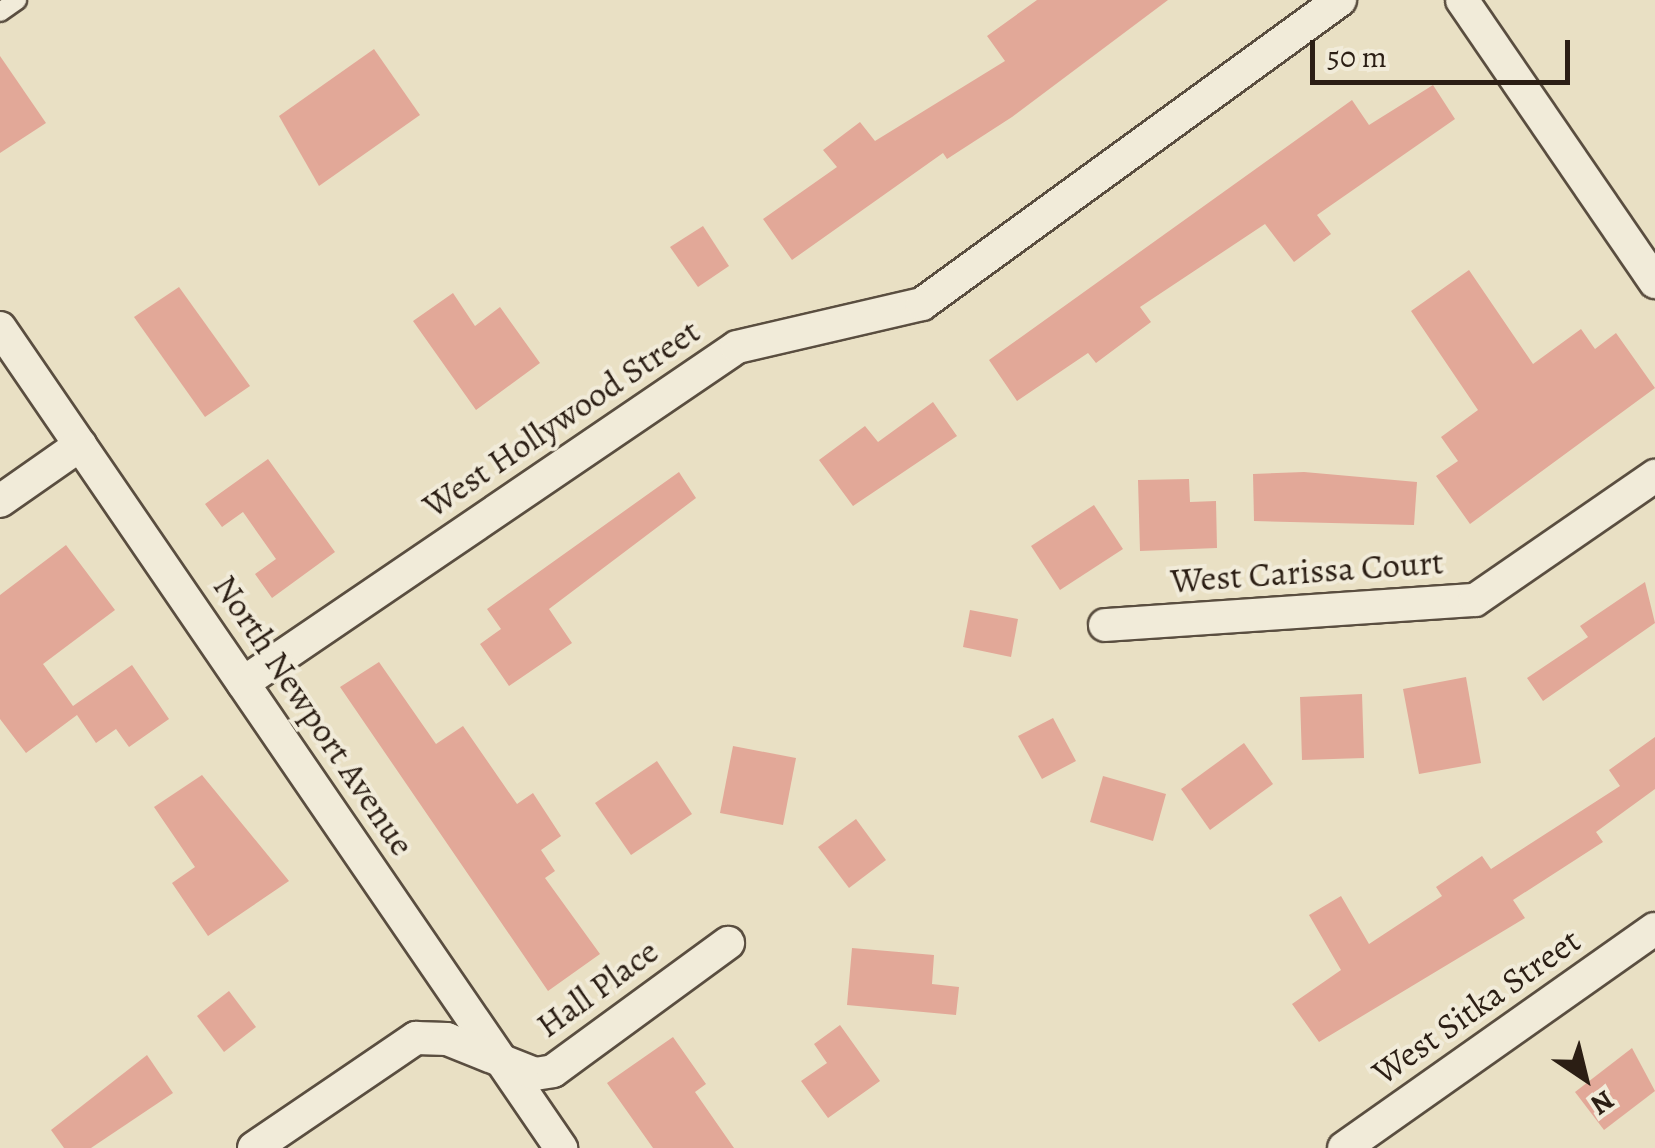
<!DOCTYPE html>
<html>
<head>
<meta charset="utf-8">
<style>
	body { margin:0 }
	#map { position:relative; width:1655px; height:1148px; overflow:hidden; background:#e9e0c4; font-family:Alegreya,serif }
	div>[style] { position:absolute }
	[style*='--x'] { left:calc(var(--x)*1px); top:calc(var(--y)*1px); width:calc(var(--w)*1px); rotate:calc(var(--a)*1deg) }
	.building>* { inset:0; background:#e2a898 }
	.roads { filter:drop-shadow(2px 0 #5a4e40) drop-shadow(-2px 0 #5a4e40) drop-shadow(0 2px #5a4e40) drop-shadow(0 -2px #5a4e40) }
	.service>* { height:18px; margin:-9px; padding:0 9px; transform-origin:9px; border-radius:9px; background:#f1ebd9 }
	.minor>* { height:32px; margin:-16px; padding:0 16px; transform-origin:16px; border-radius:16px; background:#f1ebd9 }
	span { translate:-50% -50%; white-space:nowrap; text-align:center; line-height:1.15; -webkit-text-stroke:8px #f1ebd9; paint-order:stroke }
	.street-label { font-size:35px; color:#2b1e14 }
	.north { position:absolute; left:1535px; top:1028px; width:100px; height:100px; -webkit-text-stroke:8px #f1ebd9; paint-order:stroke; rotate:145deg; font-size:28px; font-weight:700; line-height:40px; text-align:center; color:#2b1e14 }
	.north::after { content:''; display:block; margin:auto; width:35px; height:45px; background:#2b1e14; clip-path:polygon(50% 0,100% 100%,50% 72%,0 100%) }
	.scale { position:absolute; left:1310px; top:40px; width:260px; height:45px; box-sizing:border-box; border:5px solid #2b1e14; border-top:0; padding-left:12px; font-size:30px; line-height:35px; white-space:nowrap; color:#2b1e14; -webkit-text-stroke:8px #f1ebd9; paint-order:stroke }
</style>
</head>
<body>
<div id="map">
	<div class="building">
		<div style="clip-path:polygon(1037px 0,1168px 0,1012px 117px,947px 159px,943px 153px,792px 260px,763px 219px,837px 167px,823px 150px,860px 122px,875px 141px,1005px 61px,987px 36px)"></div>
		<div style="clip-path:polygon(374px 49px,420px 115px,319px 186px,279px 116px)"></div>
		<div style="clip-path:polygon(0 56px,46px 123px,0 153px)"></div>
		<div style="clip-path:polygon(1433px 85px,1455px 119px,1317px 215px,1331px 234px,1294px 262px,1265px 224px,1140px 307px,1151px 322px,1096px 363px,1088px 353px,1017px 401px,989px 360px,1352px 100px,1369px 125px)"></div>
		<div style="clip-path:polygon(703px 226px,729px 266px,698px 287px,670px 247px)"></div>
		<div style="clip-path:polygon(1469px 270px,1533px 364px,1581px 329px,1595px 349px,1616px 333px,1655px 388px,1470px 524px,1436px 476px,1458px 461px,1441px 437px,1478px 410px,1411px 311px)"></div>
		<div style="clip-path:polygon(179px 287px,250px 386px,205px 417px,134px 317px)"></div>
		<div style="clip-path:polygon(453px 293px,475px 326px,500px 307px,540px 363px,476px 410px,413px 321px)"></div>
		<div style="clip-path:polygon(933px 402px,957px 436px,853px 506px,819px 460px,865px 426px,878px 442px)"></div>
		<div style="clip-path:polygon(268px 459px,335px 552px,272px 598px,255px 574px,276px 559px,243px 512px,222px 527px,205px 504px)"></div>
		<div style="clip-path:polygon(679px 472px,696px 498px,549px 609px,572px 643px,509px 686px,480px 644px,501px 629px,487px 609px)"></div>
		<div style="clip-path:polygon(1304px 472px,1417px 482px,1414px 525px,1254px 521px,1253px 474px)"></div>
		<div style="clip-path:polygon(1189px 479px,1190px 502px,1216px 501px,1217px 548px,1140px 551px,1138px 480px)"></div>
		<div style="clip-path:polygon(1094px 505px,1123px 549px,1060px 590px,1031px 546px)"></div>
		<div style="clip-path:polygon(66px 545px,115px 610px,43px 664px,73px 706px,132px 665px,169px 719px,129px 747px,116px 729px,96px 743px,77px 715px,26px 753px,0 719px,0 595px)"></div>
		<div style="clip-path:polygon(1645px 582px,1655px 623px,1543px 701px,1527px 678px,1588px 637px,1580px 626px)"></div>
		<div style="clip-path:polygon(970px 610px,1018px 619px,1011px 657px,963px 647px)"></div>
		<div style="clip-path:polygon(379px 662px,436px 744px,463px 726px,517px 804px,533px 793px,561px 836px,541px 850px,555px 871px,545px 878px,600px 954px,548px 991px,340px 687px)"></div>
		<div style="clip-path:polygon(1466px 677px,1481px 763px,1419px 774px,1403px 689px)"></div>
		<div style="clip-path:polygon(1362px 694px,1364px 758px,1302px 760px,1300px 697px)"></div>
		<div style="clip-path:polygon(1053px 718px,1076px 761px,1042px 779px,1018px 736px)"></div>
		<div style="clip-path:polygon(1655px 737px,1655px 789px,1596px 832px,1603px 842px,1513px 900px,1525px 918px,1319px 1042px,1292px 1004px,1341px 970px,1309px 915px,1341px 896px,1369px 944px,1442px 896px,1436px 887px,1482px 856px,1491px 869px,1620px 786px,1609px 770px)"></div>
		<div style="clip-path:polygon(1244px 743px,1273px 784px,1210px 830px,1181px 789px)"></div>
		<div style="clip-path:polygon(733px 746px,796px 758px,783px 825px,720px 813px)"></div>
		<div style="clip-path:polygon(657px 761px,692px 814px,631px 855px,595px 803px)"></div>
		<div style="clip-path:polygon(202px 775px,289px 881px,208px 936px,172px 883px,195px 867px,154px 807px)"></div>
		<div style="clip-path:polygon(1103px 776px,1166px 794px,1153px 841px,1090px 822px)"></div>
		<div style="clip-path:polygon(856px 819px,886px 860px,849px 888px,818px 847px)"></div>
		<div style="clip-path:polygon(852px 948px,934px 955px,932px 984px,959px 987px,956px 1015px,847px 1005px)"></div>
		<div style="clip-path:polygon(229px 991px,256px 1027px,224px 1052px,197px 1016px)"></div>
		<div style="clip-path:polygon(840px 1025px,880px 1081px,828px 1118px,801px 1081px,827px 1063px,814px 1044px)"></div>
		<div style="clip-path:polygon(673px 1037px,706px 1084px,695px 1092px,734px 1148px,653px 1148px,607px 1083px)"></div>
		<div style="clip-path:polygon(1632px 1048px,1655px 1091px,1604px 1130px,1575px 1092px)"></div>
		<div style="clip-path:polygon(147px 1055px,173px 1093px,91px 1148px,64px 1148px,51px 1130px)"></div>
	</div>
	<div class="roads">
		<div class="service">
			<div style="--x:0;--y:12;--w:21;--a:-35"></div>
		</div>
		<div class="minor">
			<div style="--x:1462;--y:0;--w:342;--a:55.6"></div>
			<div style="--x:0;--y:328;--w:994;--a:55.62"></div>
			<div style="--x:0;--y:501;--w:98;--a:-35"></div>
			<div style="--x:1105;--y:625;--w:371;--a:-3.9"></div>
			<div style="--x:1475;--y:600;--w:219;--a:-34.6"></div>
			<div style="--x:243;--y:683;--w:597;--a:-34.22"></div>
			<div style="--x:737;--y:347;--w:190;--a:-13.1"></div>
			<div style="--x:922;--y:304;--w:517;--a:-36.03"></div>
			<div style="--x:254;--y:1148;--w:196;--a:-34.2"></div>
			<div style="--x:416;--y:1038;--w:31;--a:2"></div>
			<div style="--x:447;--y:1039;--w:95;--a:21.7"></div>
			<div style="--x:535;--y:1074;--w:18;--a:-9"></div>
			<div style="--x:553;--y:1071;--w:217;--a:-36.2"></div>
			<div style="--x:1344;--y:1148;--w:380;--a:-35.2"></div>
		</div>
	</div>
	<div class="street-label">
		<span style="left:561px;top:418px;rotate:-34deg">West Hollywood Street</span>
		<span style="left:1307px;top:571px;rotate:-4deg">West Carissa Court</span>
		<span style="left:314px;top:715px;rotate:56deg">North Newport Avenue</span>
		<span style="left:597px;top:988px;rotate:-36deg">Hall Place</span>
		<span style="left:1476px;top:1006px;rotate:-35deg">West Sitka Street</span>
	</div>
	<div class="north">N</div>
	<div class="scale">50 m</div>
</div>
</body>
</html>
